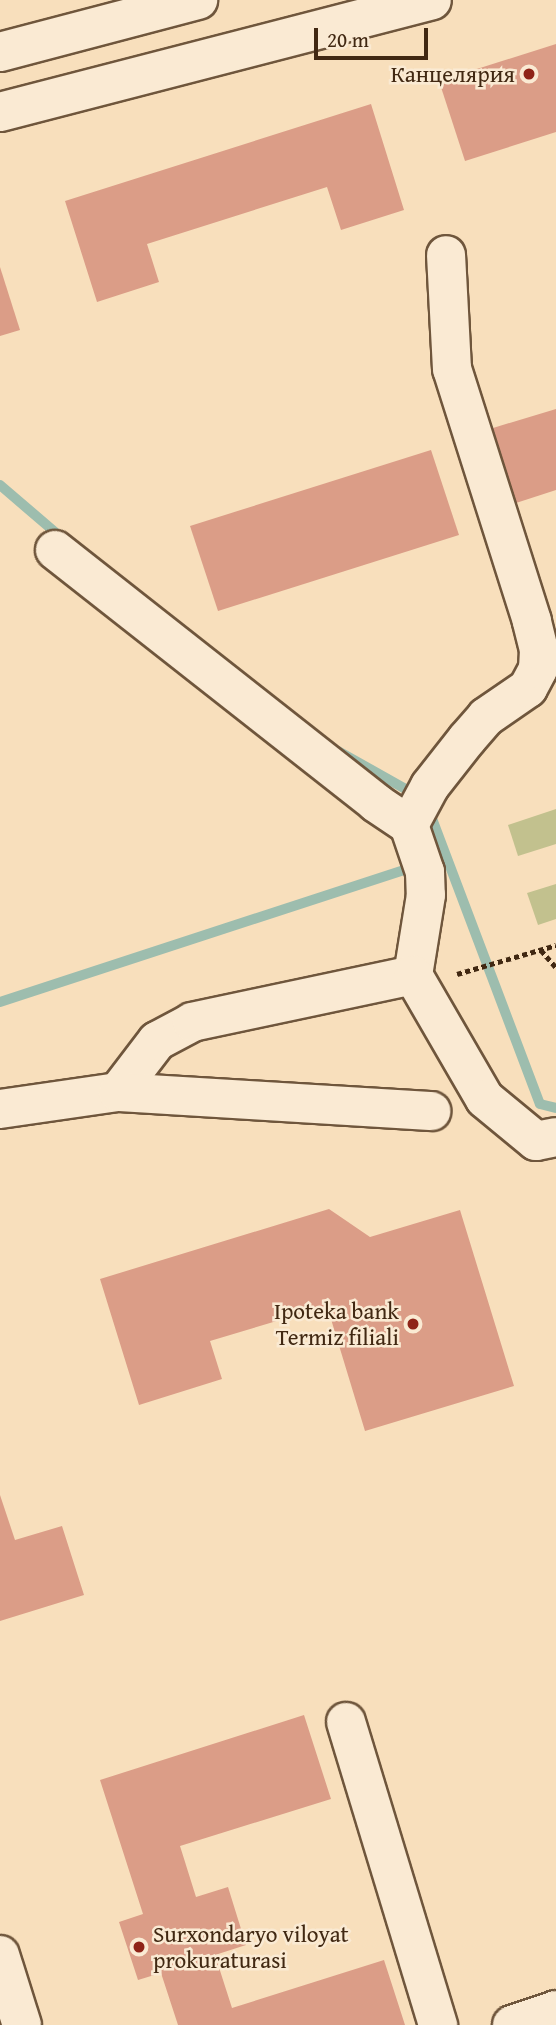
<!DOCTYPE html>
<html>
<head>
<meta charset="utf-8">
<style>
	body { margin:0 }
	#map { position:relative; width:556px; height:2025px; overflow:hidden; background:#f8dfbc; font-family:"Gentium Book Plus",serif }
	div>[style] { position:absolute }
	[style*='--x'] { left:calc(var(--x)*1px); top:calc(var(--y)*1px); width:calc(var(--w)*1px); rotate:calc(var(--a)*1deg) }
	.green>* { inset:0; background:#c2c18e }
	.stream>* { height:10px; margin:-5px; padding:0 5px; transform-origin:5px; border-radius:5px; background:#9dbdae }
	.building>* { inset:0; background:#db9d87 }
	.path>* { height:4.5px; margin-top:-2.25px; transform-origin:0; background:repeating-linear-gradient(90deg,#412812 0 5px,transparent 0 8.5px) }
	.roads { filter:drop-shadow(2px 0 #6f563c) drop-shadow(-2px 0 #6f563c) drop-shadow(0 2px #6f563c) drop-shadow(0 -2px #6f563c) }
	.minor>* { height:38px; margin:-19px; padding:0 19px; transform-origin:19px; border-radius:19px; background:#faead3 }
	.dots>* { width:19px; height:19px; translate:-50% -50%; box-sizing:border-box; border:4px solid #faead3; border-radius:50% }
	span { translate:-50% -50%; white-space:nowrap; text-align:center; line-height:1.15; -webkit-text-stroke:5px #faead3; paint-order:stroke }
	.poi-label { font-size:23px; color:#412812 }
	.right { translate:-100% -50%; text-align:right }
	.left { translate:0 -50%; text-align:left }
	.scale { position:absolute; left:314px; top:28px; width:114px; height:32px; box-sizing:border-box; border:4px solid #412812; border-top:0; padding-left:9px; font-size:21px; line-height:24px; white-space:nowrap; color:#412812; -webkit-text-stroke:5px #faead3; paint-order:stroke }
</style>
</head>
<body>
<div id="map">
	<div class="green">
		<div style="clip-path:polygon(556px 809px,556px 844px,518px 856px,508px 825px)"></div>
		<div style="clip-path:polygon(556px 884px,556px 919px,538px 925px,527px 893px)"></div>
	</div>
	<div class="stream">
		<div style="--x:0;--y:485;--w:83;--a:40.6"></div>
		<div style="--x:338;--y:751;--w:92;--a:29.4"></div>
		<div style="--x:428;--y:808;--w:316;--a:69.3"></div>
		<div style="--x:540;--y:1104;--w:16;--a:14"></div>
		<div style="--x:0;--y:1002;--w:438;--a:-18.1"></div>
	</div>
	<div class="building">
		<div style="clip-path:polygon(556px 44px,556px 132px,465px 161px,439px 81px)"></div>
		<div style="clip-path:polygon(371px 104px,404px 210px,341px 230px,327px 187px,147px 244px,159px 282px,97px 302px,65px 201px)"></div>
		<div style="clip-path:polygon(0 267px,20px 330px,0 336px)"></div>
		<div style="clip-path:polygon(556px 409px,556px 490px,516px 503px,493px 428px)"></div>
		<div style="clip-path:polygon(431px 450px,459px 535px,218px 611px,190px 526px)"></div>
		<div style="clip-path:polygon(329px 1209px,370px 1237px,460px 1210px,514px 1386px,365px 1431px,327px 1306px,210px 1341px,222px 1379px,139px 1405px,100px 1279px)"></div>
		<div style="clip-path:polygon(0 1495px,15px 1540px,62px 1526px,84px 1595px,0 1621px)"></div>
		<div style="clip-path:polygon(304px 1715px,331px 1799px,180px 1846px,196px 1897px,228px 1887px,246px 1945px,215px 1955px,232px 2008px,384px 1960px,405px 2025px,178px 2025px,161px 1973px,138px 1980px,119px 1922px,143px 1914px,100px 1780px)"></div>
	</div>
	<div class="path">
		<div style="--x:541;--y:950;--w:23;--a:49"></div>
		<div style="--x:457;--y:974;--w:103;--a:-16.3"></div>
	</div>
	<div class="roads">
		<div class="minor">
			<div style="--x:0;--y:52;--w:205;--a:-14.7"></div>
			<div style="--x:0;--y:112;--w:446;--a:-14.5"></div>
			<div style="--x:55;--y:550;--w:409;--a:38.2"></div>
			<div style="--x:376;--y:803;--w:40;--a:34"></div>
			<div style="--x:409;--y:825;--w:50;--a:71.2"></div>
			<div style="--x:425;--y:872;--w:23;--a:88"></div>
			<div style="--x:426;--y:895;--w:81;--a:99.2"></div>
			<div style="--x:409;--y:825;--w:44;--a:-61.7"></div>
			<div style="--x:430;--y:786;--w:60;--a:-51.8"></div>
			<div style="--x:467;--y:739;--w:29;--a:-49"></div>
			<div style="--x:486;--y:717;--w:51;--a:-34.6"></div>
			<div style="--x:528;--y:688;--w:21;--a:-62"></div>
			<div style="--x:538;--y:669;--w:19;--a:-87"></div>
			<div style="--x:539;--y:650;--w:30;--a:-104"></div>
			<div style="--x:532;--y:621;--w:264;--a:-107.6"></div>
			<div style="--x:452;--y:369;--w:114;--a:-93"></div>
			<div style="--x:118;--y:1092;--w:64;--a:-52.6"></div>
			<div style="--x:157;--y:1041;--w:40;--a:-28"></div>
			<div style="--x:192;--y:1022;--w:226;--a:-12"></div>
			<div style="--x:413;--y:975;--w:143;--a:59.9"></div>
			<div style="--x:485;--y:1099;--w:66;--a:39.5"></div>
			<div style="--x:536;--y:1141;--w:20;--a:-11"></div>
			<div style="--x:0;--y:1109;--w:119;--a:-8.2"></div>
			<div style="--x:118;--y:1092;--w:314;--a:3.5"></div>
			<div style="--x:346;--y:1722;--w:317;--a:73.1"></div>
			<div style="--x:0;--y:1955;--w:73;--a:72.6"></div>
			<div style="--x:512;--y:2025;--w:46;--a:-18.8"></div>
		</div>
	</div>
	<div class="dots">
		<div style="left:529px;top:74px;background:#8f2418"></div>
		<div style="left:413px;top:1324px;background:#8f2418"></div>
		<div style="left:139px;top:1947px;background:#8f2418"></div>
	</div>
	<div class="poi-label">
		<span class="right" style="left:515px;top:74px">Канцелярия</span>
		<span class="right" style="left:399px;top:1324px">Ipoteka bank<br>Termiz filiali</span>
		<span class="left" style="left:153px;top:1947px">Surxondaryo viloyat<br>prokuraturasi</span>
	</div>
	<div class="scale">20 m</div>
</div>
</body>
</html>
